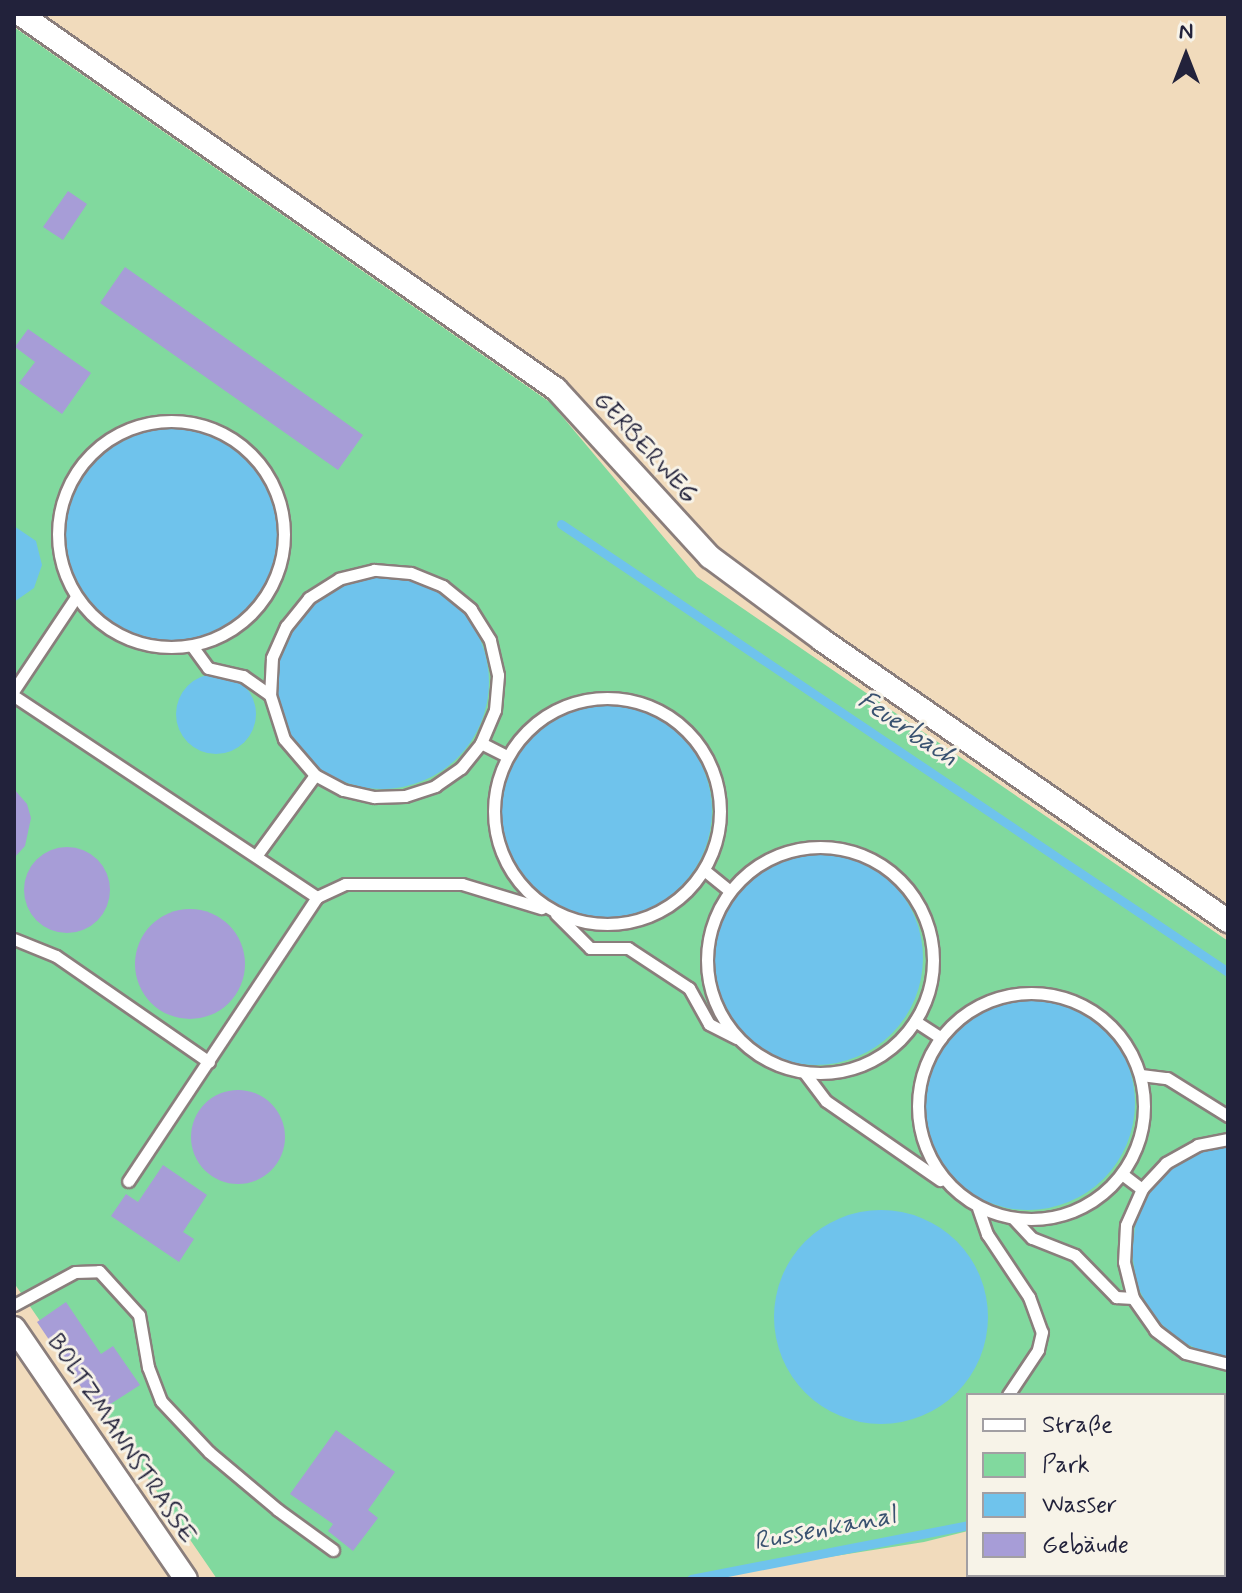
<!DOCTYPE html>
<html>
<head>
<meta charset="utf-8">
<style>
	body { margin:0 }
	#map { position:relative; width:1242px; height:1593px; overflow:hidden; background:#f1dbbc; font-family:Mynerve,sans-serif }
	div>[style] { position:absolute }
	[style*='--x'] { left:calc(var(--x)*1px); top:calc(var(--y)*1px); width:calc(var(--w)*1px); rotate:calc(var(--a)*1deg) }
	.green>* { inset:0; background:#81d99e }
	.water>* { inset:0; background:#6fc3ec }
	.round { border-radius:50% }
	.stream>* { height:9px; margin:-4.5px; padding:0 4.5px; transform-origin:4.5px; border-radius:4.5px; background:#6fc3ec }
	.building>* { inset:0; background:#a79dd7 }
	.roads { filter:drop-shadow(2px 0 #8a7e7c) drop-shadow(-2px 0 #8a7e7c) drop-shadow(0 2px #8a7e7c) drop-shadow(0 -2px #8a7e7c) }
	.lane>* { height:11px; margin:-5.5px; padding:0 5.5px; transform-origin:5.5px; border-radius:5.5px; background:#fff }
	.lane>.ring { margin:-5.5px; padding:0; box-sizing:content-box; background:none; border:11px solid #fff; border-radius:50% }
	.street>* { height:22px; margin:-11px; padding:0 11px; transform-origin:11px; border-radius:11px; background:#fff }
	span { translate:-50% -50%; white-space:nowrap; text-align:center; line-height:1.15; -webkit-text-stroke:6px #f7f3e8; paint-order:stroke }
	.street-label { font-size:24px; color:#22223b }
	.water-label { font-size:26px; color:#395270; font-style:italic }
	.frame { position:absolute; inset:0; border:16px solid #22223b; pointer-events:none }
	.legend { position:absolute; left:966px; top:1393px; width:260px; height:184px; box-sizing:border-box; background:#f7f3e8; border:2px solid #a29fa3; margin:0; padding:10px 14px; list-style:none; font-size:24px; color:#22223b }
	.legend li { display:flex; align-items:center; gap:16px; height:40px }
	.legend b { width:40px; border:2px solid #a29fa3 }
	.north { position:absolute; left:1146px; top:16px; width:80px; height:80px; -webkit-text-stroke:6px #f7f3e8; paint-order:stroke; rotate:0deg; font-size:22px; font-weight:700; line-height:32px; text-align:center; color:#22223b }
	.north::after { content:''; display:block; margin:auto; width:28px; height:36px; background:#22223b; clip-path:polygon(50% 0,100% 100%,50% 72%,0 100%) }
</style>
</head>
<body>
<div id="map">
	<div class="green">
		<div style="clip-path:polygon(14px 27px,551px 403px,697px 577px,1228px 941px,1228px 1466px,1224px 1467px,1224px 1395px,968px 1395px,968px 1531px,924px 1542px,689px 1579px,217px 1579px,14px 1283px)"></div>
	</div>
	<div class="water">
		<div class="round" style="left:63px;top:428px;width:214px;height:214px"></div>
		<div style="clip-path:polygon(14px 526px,36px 541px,42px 565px,34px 588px,14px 602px)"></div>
		<div class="round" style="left:275px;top:575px;width:214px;height:214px"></div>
		<div class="round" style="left:176px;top:674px;width:80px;height:80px"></div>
		<div class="round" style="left:498px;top:704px;width:214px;height:214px"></div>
		<div class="round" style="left:709px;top:851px;width:214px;height:214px"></div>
		<div class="round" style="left:921px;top:996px;width:214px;height:214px"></div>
		<div style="clip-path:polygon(1228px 1145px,1228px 1357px,1208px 1354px,1178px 1340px,1153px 1316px,1137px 1286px,1132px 1253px,1136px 1219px,1152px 1189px,1175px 1164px,1205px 1149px)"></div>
		<div class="round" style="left:774px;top:1210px;width:214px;height:214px"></div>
	</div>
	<div class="stream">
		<div style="--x:561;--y:524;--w:803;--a:33.89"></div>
		<div style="--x:1224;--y:1472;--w:4;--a:-14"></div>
		<div style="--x:691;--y:1579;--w:282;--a:-11"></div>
	</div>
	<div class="building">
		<div style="clip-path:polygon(68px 191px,87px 204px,63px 240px,43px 227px)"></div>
		<div style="clip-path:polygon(125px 267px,363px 435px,338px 470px,100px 303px)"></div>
		<div style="clip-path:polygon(28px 329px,91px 373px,62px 414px,19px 383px,35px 362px,15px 347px)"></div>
		<div style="clip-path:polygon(14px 789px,27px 804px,31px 818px,25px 846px,14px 858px)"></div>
		<div class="round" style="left:24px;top:847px;width:86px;height:86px"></div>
		<div class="round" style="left:135px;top:909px;width:110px;height:110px"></div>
		<div class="round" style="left:191px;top:1090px;width:94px;height:94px"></div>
		<div style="clip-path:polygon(163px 1165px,207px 1195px,183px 1232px,194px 1239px,179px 1262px,111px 1216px,126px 1194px,138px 1202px)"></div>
		<div style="clip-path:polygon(66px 1302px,101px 1354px,113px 1346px,140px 1385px,98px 1412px,37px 1322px)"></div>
		<div style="clip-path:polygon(336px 1430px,395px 1472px,368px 1510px,378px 1518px,353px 1551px,328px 1531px,333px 1524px,290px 1494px)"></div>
	</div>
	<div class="roads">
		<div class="lane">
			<div class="ring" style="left:58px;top:421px;width:215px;height:215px"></div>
			<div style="--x:192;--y:646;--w:27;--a:54"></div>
			<div style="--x:208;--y:668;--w:36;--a:13"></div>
			<div style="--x:243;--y:676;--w:33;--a:35"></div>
			<div style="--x:270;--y:695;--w:46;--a:72.3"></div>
			<div style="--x:284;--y:739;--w:48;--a:49.3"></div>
			<div style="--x:315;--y:775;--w:32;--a:28"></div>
			<div style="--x:343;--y:790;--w:32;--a:13"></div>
			<div style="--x:374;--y:797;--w:31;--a:-2"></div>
			<div style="--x:405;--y:796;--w:32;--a:-18"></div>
			<div style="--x:435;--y:786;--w:32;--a:-35"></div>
			<div style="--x:461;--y:768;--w:32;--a:-51"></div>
			<div style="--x:481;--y:743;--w:36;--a:-67"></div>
			<div style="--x:495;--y:710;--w:35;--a:-85"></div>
			<div style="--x:498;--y:675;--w:36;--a:-103"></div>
			<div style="--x:490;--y:640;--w:36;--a:-122"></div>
			<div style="--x:471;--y:609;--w:36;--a:-141"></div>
			<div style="--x:443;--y:586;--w:35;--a:-158"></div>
			<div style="--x:410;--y:573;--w:36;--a:-175"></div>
			<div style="--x:374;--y:570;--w:36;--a:166"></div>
			<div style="--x:339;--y:579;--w:36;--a:148"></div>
			<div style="--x:309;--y:598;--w:36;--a:129"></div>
			<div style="--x:286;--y:626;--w:35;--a:114"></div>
			<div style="--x:272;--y:658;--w:37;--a:93"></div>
			<div style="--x:14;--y:690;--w:112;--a:-56.3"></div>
			<div style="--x:14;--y:696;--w:364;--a:33.6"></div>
			<div style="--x:317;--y:897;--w:341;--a:123.6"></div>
			<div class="ring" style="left:494px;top:698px;width:215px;height:215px"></div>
			<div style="--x:481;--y:743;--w:29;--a:27"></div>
			<div class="ring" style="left:707px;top:847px;width:215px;height:215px"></div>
			<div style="--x:256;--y:856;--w:100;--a:-53.9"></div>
			<div style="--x:704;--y:870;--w:33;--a:39"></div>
			<div style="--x:317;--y:897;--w:31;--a:-25"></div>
			<div style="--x:345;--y:884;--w:117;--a:0"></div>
			<div style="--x:462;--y:884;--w:83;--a:16.9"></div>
			<div style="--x:556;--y:914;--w:48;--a:45"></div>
			<div style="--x:590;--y:948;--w:38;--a:0"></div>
			<div style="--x:628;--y:948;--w:73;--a:33.3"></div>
			<div style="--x:689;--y:988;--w:41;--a:60.9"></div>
			<div style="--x:709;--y:1024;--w:31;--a:27"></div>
			<div style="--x:14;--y:939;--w:45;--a:22"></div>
			<div style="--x:56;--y:956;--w:186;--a:34.7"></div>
			<div class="ring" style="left:918px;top:993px;width:215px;height:215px"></div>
			<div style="--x:915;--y:1021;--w:31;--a:33"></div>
			<div style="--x:804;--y:1072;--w:36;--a:53"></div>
			<div style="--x:826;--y:1101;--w:139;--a:34.7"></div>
			<div style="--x:1141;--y:1075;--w:26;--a:7"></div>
			<div style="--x:1167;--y:1078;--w:72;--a:31.9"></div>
			<div style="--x:1228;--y:1139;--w:31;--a:169"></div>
			<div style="--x:1198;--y:1145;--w:37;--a:151"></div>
			<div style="--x:1166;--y:1163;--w:35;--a:133"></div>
			<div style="--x:1142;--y:1189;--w:39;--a:114"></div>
			<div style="--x:1126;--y:1225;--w:37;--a:93"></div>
			<div style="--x:1124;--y:1262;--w:37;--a:76"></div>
			<div style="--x:1133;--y:1298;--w:39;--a:55"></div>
			<div style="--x:1155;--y:1330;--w:38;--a:37"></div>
			<div style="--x:1185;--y:1353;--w:44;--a:14.3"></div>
			<div style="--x:1122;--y:1174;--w:25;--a:37"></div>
			<div style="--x:978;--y:1208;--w:28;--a:71"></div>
			<div style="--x:987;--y:1234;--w:76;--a:56.3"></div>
			<div style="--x:1029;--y:1297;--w:37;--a:70"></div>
			<div style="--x:1042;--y:1332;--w:18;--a:103"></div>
			<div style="--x:1038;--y:1350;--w:54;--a:123.7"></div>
			<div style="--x:1014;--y:1219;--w:26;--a:47"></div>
			<div style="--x:1032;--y:1238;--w:46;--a:21.6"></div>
			<div style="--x:1075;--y:1255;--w:59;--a:45.7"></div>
			<div style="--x:1116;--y:1297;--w:17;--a:3"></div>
			<div style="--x:14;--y:1305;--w:69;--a:-28.4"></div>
			<div style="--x:75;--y:1272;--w:24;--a:-2"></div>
			<div style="--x:99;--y:1271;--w:59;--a:47.7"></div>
			<div style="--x:139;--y:1315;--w:53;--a:80.2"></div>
			<div style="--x:148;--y:1367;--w:36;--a:69"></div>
			<div style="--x:161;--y:1401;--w:70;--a:46.7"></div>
			<div style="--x:209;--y:1452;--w:90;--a:40"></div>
			<div style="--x:278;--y:1510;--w:68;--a:36"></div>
		</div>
		<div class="street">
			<div style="--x:20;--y:14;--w:654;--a:34.98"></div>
			<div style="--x:556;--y:389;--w:228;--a:47.5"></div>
			<div style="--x:710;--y:557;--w:139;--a:36.5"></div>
			<div style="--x:822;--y:640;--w:494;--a:34.7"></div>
			<div style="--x:14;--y:1328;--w:304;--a:55.6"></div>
		</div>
	</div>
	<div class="street-label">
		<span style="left:645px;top:448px;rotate:48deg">GERBERWEG</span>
		<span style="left:121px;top:1439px;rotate:56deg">BOLTZMANNSTRASSE</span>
	</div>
	<div class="water-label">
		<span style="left:907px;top:730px;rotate:34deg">Feuerbach</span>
		<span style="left:825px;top:1530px;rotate:-11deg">Russenkanal</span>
	</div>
	<div class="frame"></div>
	<ul class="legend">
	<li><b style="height:10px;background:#fff"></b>Straße</li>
	<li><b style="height:22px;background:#81d99e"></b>Park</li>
	<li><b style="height:22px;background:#6fc3ec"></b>Wasser</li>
	<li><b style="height:22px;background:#a79dd7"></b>Gebäude</li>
	</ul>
	<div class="north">N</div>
</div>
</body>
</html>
